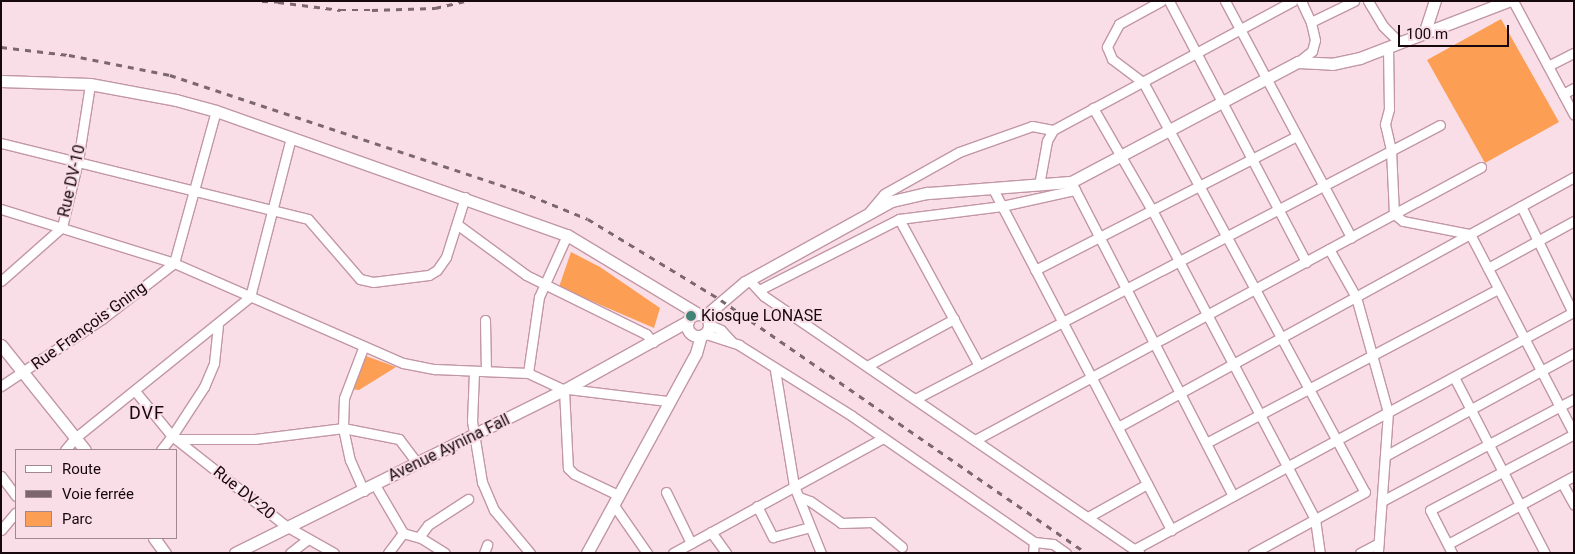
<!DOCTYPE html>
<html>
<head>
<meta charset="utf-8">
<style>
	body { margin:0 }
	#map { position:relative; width:1575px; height:554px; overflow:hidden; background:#fadee7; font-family:Roboto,sans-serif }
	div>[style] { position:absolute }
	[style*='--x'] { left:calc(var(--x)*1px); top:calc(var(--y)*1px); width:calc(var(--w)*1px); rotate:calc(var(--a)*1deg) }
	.green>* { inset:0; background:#fc9e53 }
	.roads { filter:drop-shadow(1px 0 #c297a5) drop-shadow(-1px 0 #c297a5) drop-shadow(0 1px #c297a5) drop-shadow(0 -1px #c297a5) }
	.street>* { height:9px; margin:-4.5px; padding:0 4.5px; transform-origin:4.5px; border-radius:4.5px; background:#fff }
	.secondary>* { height:11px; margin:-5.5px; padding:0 5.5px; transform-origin:5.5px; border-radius:5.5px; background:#fff }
	.secondary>.ring { margin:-5.5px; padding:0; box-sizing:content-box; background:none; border:11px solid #fff; border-radius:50% }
	.rail>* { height:2.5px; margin-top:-1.25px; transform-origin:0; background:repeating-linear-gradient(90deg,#7c676f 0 6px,transparent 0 12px) }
	.dots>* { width:14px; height:14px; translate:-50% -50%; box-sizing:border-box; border:2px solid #fadee7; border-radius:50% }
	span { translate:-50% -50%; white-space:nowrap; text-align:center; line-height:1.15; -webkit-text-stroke:4px #fadee7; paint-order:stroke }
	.street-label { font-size:16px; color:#17080e }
	.poi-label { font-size:16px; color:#17080e }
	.left { translate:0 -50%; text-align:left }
	.neighbourhood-label { font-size:18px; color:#17080e; letter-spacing:1px }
	.frame { position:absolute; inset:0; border:2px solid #17080e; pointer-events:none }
	.legend { position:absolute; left:15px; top:449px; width:162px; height:90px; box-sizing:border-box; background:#fadee7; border:1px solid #9f8890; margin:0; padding:6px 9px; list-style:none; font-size:15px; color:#17080e }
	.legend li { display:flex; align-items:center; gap:10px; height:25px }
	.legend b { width:25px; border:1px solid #9f8890 }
	.scale { position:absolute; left:1398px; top:25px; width:111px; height:22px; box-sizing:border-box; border:2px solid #17080e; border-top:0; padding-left:6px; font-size:15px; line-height:18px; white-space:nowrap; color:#17080e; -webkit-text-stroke:4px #fadee7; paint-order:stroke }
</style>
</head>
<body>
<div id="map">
	<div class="green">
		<div style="clip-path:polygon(1501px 19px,1559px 122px,1485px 163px,1427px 60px)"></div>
		<div style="clip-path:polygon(571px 252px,600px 267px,660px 308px,654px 328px,559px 287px)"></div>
		<div style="clip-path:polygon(366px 356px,396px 367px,359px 390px,350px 389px)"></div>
	</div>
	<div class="roads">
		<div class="street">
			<div style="--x:1161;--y:1;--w:48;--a:151.3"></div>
			<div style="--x:1119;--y:24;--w:26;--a:118"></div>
			<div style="--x:1107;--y:47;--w:13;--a:67"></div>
			<div style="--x:1112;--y:59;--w:39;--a:37"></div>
			<div style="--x:1143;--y:82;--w:466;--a:61.6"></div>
			<div style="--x:1365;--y:492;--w:128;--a:151.4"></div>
			<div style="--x:1169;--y:1;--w:295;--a:62.3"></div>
			<div style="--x:1225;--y:1;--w:268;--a:61.9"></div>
			<div style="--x:1301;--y:1;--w:23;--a:65"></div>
			<div style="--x:1368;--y:1;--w:29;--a:59"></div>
			<div style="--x:1383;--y:26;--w:23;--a:45"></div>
			<div style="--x:1513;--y:1;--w:129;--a:61.8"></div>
			<div style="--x:1388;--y:47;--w:62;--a:89.1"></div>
			<div style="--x:1389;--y:109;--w:16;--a:105"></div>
			<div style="--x:1385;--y:124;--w:27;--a:77"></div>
			<div style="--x:1391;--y:150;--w:64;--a:87.3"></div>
			<div style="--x:1394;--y:214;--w:11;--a:38"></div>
			<div style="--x:1403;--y:221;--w:68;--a:11"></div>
			<div style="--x:1470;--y:234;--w:225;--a:62.5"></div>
			<div style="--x:1298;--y:62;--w:18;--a:-38"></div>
			<div style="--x:1312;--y:51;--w:11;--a:-75"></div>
			<div style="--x:1315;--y:40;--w:18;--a:-103"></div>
			<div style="--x:1311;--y:22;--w:48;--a:-26"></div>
			<div style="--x:1548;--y:66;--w:29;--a:-27"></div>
			<div style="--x:1563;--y:94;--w:13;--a:-29"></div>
			<div style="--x:1093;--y:108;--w:118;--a:60"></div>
			<div style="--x:1152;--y:210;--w:349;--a:62.2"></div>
			<div style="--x:1315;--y:519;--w:34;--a:82"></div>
			<div style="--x:1053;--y:130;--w:272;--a:-28.3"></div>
			<div style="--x:1;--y:143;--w:316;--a:13.9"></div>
			<div style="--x:308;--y:219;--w:79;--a:49.1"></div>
			<div style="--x:360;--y:279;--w:13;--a:13"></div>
			<div style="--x:373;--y:282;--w:56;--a:-7.1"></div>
			<div style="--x:429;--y:275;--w:9;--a:-32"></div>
			<div style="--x:437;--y:270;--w:16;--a:-55"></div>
			<div style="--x:446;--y:257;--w:63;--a:-72.4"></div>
			<div style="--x:1071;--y:182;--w:353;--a:62.7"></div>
			<div style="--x:993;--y:189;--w:385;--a:62.4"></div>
			<div style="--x:1521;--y:206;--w:119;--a:64.1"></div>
			<div style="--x:1;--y:209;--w:181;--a:17.3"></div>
			<div style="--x:174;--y:263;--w:250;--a:23.6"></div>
			<div style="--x:403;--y:363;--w:33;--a:11"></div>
			<div style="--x:435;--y:369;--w:93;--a:2.5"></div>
			<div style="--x:528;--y:373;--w:40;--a:25"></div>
			<div style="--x:564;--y:390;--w:78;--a:87.1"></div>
			<div style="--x:568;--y:468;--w:8;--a:45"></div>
			<div style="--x:574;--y:474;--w:49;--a:25.5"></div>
			<div style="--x:869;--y:212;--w:23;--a:-50"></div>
			<div style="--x:884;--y:194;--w:86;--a:-29.2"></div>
			<div style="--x:959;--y:152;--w:77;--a:-19.6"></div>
			<div style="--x:1032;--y:126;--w:21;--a:11"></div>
			<div style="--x:1053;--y:130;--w:13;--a:119"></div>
			<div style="--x:1047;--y:141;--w:45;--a:100.3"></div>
			<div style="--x:899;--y:219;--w:167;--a:61.4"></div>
			<div style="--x:458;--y:225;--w:84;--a:36.3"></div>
			<div style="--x:526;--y:275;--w:134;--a:26.2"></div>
			<div style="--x:646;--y:334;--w:11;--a:49"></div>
			<div style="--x:1329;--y:249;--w:55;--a:60.6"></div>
			<div style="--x:1356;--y:297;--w:119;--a:74.5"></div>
			<div style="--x:1388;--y:412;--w:141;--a:94.1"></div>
			<div style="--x:1488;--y:268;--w:98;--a:-28.7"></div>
			<div style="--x:1035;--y:270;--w:294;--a:-27.1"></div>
			<div style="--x:749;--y:280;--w:22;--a:47"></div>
			<div style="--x:764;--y:296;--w:455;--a:34.4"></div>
			<div style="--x:1;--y:281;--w:81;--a:-41.5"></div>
			<div style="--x:62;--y:227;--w:68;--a:-76.4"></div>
			<div style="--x:78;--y:161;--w:78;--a:-81.1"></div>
			<div style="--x:759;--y:290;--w:157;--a:-26.9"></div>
			<div style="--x:899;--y:219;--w:104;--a:-7.2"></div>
			<div style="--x:1002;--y:206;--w:75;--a:-12.4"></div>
			<div style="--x:485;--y:320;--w:51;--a:88.9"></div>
			<div style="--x:710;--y:325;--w:12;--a:24"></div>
			<div style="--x:721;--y:330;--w:16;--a:47"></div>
			<div style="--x:706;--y:334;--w:35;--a:18"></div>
			<div style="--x:739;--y:345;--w:133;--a:32.1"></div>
			<div style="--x:852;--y:416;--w:221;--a:34.7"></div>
			<div style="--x:1034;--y:542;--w:19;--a:6"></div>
			<div style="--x:1053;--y:544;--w:16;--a:35"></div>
			<div style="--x:363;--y:348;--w:53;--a:110.8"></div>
			<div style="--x:344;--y:398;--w:30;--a:92"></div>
			<div style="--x:343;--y:428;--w:33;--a:78"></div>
			<div style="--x:350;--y:460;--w:34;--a:66"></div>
			<div style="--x:867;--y:366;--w:99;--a:-28.4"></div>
			<div style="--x:775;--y:370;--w:118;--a:80.7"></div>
			<div style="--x:794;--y:486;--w:72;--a:68.1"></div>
			<div style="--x:474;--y:372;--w:49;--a:92.3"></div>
			<div style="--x:472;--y:421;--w:62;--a:80.7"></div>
			<div style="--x:482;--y:482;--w:30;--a:67"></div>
			<div style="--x:494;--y:510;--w:56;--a:50.1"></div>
			<div style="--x:528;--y:373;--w:77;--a:-81.8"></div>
			<div style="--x:539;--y:297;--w:68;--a:-65.7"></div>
			<div style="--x:1454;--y:377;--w:198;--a:62.7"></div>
			<div style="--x:1;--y:386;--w:121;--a:-33.6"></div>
			<div style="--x:102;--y:319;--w:91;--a:-37.9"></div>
			<div style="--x:174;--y:263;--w:158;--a:-74.6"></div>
			<div style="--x:568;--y:389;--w:100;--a:6.9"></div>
			<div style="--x:135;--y:391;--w:58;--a:50.6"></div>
			<div style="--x:172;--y:436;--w:59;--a:-56.9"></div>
			<div style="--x:204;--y:387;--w:26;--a:-67"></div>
			<div style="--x:214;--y:363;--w:37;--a:-84"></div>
			<div style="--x:915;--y:399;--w:592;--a:-27.56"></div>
			<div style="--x:1118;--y:427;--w:520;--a:-28.73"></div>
			<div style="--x:176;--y:439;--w:79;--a:0"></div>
			<div style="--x:255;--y:439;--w:89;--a:-7.1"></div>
			<div style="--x:343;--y:428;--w:57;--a:11.1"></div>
			<div style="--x:399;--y:439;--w:31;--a:53"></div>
			<div style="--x:975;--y:440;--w:575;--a:-28.35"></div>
			<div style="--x:1206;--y:443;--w:330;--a:-27.8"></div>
			<div style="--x:65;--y:450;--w:16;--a:-50"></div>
			<div style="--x:75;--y:438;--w:225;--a:-38.9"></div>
			<div style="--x:250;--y:297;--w:165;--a:-75.6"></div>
			<div style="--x:161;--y:450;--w:18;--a:-52"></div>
			<div style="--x:172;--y:436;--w:145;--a:38.3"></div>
			<div style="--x:286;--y:526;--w:55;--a:29.4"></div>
			<div style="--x:1385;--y:456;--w:215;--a:-28.6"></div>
			<div style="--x:1;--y:476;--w:25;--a:53"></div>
			<div style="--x:1562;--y:483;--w:25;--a:61"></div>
			<div style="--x:375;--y:485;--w:56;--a:59.7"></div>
			<div style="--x:403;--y:533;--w:19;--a:16"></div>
			<div style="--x:421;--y:538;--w:28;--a:32"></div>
			<div style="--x:666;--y:492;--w:57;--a:63.9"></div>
			<div style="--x:799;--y:497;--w:12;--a:20"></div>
			<div style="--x:810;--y:501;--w:38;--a:35"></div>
			<div style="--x:841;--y:523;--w:31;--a:-2"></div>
			<div style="--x:872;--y:522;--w:39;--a:40"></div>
			<div style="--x:1382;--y:501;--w:217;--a:-28"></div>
			<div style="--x:613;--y:504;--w:60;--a:55.2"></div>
			<div style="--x:757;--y:506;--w:35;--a:63"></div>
			<div style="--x:773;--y:537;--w:38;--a:-15"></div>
			<div style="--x:1088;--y:517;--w:68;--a:-29.2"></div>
			<div style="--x:1;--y:530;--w:23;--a:-50"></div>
			<div style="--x:711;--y:532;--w:26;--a:54"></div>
			<div style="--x:419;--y:537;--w:15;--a:-53"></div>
			<div style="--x:428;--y:525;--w:48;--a:-33"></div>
			<div style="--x:1448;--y:544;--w:143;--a:-28.4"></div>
			<div style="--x:1135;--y:549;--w:499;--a:-28.4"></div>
			<div style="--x:290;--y:553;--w:23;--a:-38"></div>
			<div style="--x:388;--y:553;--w:25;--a:-53"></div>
			<div style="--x:484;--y:553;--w:9;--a:-69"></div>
			<div style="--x:673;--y:553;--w:239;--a:-28.7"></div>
			<div style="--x:1033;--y:553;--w:11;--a:-85"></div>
			<div style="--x:1360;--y:553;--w:21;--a:-28"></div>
			<div style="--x:1452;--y:553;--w:48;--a:-117.1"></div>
			<div style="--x:1430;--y:510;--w:163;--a:-27.8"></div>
		</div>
		<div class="secondary">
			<div style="--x:1425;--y:31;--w:32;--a:-72"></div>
			<div style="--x:1;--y:81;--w:89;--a:1.9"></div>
			<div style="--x:90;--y:84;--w:87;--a:10.5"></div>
			<div style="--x:176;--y:100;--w:41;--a:15.4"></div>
			<div style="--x:216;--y:111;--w:372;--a:19.5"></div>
			<div style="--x:567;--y:235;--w:153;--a:31.1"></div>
			<div class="ring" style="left:687px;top:314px;width:11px;height:11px"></div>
			<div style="--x:705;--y:316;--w:52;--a:-40.4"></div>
			<div style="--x:745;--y:282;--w:168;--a:-28.9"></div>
			<div style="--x:892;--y:201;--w:37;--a:-13"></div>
			<div style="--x:928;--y:193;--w:143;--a:-4.4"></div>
			<div style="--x:1071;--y:182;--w:257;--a:-27.9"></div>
			<div style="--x:1298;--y:62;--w:34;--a:3"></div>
			<div style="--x:1332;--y:64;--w:29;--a:-12"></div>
			<div style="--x:1360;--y:58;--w:159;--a:-21.1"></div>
			<div style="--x:1;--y:345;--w:134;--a:51.3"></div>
			<div style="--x:154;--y:538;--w:19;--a:54"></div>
			<div style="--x:235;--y:553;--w:367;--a:-26.4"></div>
			<div style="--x:564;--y:390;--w:142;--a:-29.1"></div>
			<div style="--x:587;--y:553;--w:228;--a:-61.4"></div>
			<div style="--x:696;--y:353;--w:18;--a:-74"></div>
		</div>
	</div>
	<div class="rail">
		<div style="--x:262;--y:1;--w:23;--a:2"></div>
		<div style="--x:315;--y:1;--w:23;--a:0"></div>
		<div style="--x:343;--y:1;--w:28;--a:0"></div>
		<div style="--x:278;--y:2;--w:63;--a:7.4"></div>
		<div style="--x:340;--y:10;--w:32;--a:0"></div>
		<div style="--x:372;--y:10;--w:63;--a:-1.8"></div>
		<div style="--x:435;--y:8;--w:32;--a:-13"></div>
		<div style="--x:1;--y:47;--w:68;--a:6.7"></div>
		<div style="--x:69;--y:55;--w:103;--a:11.2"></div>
		<div style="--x:170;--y:75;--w:368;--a:18.4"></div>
		<div style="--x:519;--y:191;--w:74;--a:22.1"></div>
		<div style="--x:588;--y:219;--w:156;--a:31.3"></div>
		<div style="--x:721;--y:300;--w:445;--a:34.7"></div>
	</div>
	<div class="dots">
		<div style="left:691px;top:316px;background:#428475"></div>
	</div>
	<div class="street-label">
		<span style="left:72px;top:181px;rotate:-77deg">Rue DV-10</span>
		<span style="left:89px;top:326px;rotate:-36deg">Rue François Gning</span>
		<span style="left:449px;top:448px;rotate:-26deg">Avenue Aynina Fall</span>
		<span style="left:244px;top:493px;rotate:39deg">Rue DV-20</span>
	</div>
	<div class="poi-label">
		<span class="left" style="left:701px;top:316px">Kiosque LONASE</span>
	</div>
	<div class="neighbourhood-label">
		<span style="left:147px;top:413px">DVF</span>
	</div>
	<div class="frame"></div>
	<ul class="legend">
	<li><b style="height:6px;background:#fff"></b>Route</li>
	<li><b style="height:6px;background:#7c676f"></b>Voie ferrée</li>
	<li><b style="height:14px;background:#fc9e53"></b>Parc</li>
	</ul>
	<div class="scale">100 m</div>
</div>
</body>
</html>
